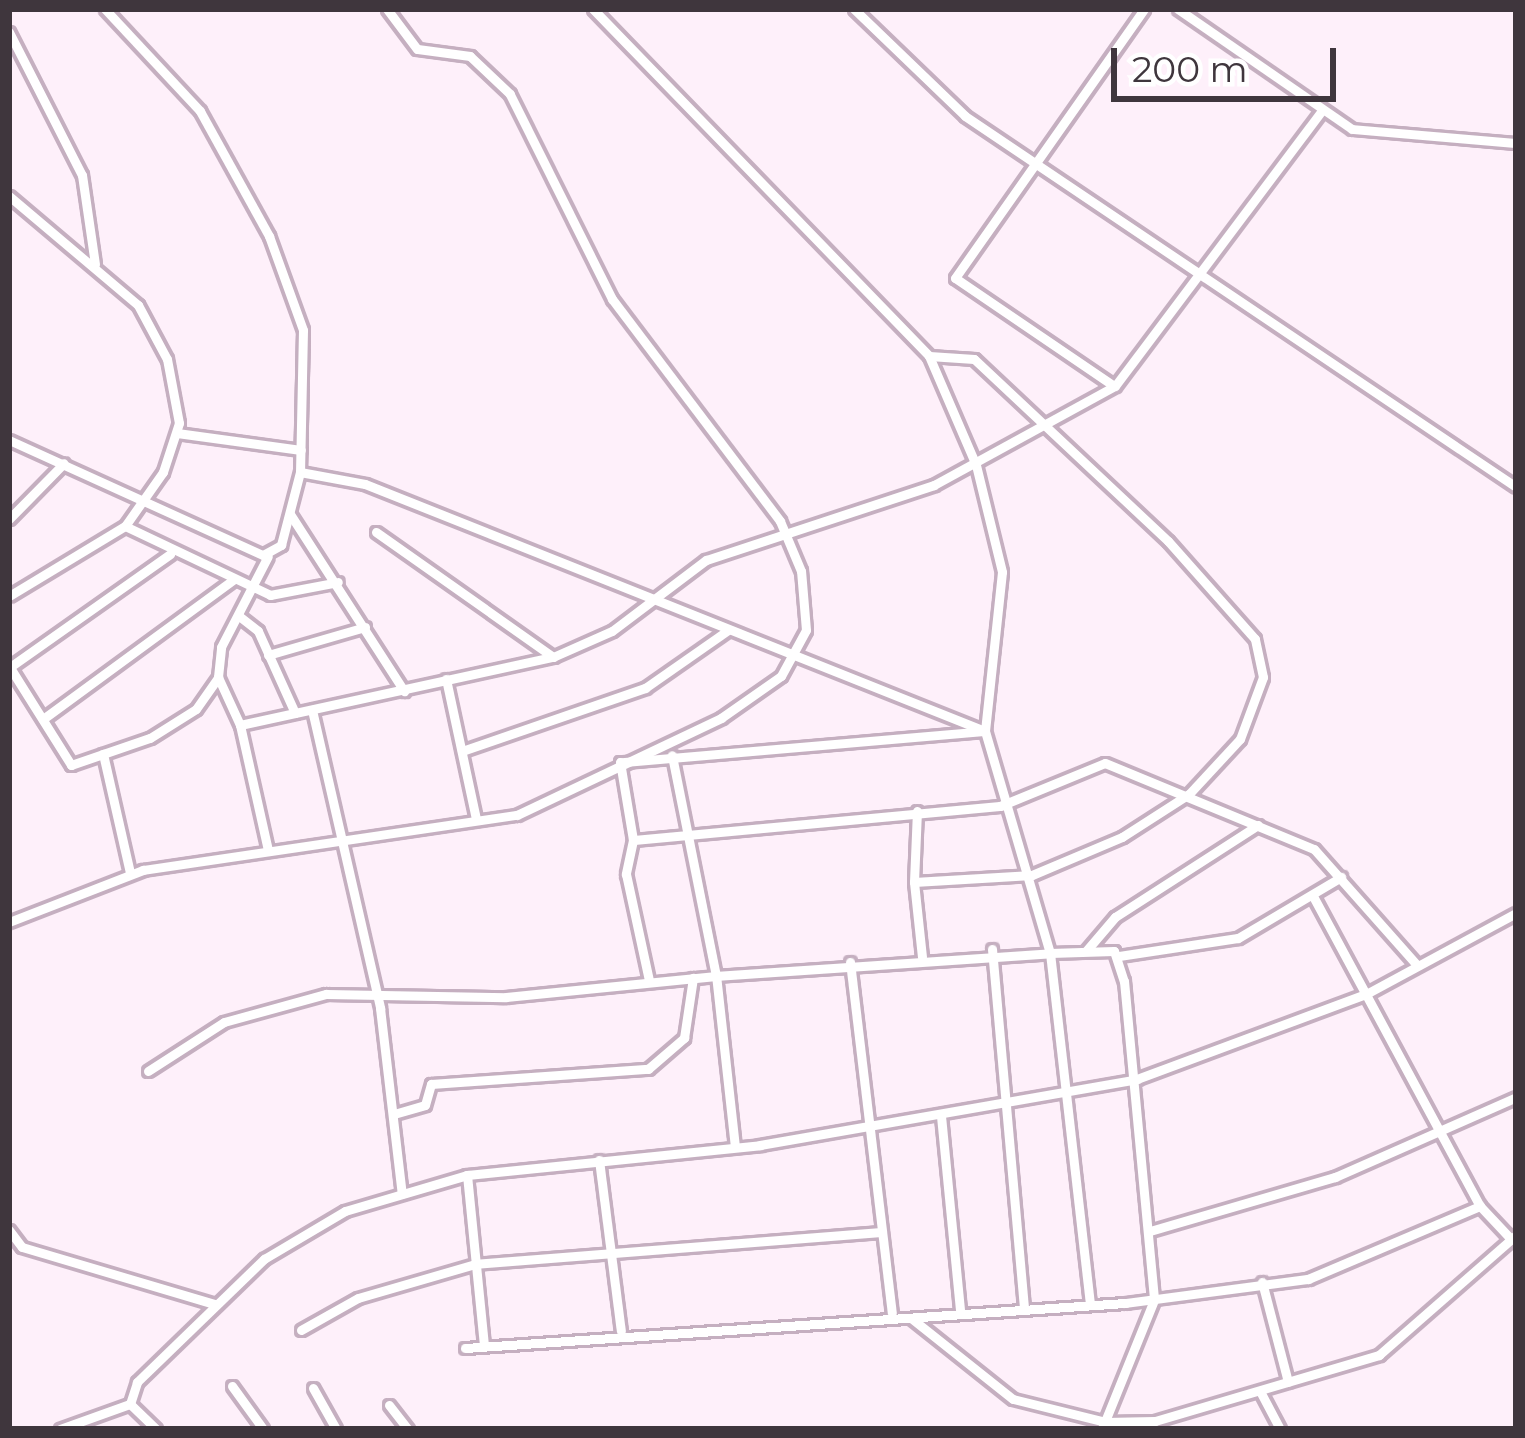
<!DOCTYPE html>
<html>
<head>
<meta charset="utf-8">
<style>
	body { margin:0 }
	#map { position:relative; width:1525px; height:1438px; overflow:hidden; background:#fef0fa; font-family:Montserrat,sans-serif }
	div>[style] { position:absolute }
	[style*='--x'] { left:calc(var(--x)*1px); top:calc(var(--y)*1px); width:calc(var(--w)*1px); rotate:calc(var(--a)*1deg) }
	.roads { filter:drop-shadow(3px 0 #c5afc0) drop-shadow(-3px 0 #c5afc0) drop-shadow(0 3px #c5afc0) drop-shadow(0 -3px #c5afc0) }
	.minor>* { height:9px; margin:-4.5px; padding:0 4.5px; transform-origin:4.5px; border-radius:4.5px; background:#fff }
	span { translate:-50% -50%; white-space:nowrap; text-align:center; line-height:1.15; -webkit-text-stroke:10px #fff; paint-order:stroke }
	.frame { position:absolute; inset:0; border:12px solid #3f363d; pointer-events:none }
	.scale { position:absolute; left:1111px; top:48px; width:225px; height:54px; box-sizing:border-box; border:6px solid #3f363d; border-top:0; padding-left:15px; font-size:36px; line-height:42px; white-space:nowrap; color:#3f363d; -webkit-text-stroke:9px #fff; paint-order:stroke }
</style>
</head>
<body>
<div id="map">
	<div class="roads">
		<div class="minor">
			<div style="--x:105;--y:9;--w:139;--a:47"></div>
			<div style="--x:200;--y:111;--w:143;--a:61.1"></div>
			<div style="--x:269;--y:236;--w:100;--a:70.1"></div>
			<div style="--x:303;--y:330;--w:142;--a:91.2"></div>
			<div style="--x:593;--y:9;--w:483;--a:45.9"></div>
			<div style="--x:929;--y:356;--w:119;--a:66.7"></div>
			<div style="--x:976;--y:465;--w:110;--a:76.3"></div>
			<div style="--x:1002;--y:572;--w:160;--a:96.1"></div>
			<div style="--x:985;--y:731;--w:366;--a:175.1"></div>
			<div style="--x:620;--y:762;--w:79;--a:80.5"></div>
			<div style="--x:633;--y:840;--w:35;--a:102"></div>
			<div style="--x:626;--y:874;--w:108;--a:77.8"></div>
			<div style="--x:854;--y:9;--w:154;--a:43.9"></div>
			<div style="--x:965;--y:116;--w:664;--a:33.95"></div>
			<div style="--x:1178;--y:9;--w:211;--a:34.6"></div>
			<div style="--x:1352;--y:129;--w:165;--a:4.9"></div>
			<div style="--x:9;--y:32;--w:161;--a:63"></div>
			<div style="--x:82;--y:175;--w:90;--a:81.7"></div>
			<div style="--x:9;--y:196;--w:169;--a:40.2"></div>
			<div style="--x:138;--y:305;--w:61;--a:61.8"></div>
			<div style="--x:167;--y:359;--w:65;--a:79.4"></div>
			<div style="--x:179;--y:423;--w:52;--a:108.1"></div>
			<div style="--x:163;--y:472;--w:66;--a:125.1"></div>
			<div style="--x:125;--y:526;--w:135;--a:148.9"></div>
			<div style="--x:1114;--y:386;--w:192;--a:-145.8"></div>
			<div style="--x:955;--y:278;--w:329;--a:-54.9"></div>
			<div style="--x:177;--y:433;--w:125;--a:7.8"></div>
			<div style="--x:9;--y:440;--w:279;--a:24.4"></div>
			<div style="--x:263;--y:555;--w:21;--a:-29"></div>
			<div style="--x:281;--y:545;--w:75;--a:-75.4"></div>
			<div style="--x:300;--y:472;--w:66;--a:10.5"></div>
			<div style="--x:365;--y:484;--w:667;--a:21.72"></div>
			<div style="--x:985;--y:731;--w:231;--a:73.7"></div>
			<div style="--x:1050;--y:953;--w:64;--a:-1.8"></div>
			<div style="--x:1114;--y:951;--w:32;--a:72"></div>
			<div style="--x:1124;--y:981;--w:320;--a:84.6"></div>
			<div style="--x:1154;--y:1300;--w:139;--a:112"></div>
			<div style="--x:290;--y:514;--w:211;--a:57.2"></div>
			<div style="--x:9;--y:519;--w:78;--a:-45.5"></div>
			<div style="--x:125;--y:526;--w:161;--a:25.4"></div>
			<div style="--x:270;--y:595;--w:69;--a:-10.8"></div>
			<div style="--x:376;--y:532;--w:217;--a:35.2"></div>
			<div style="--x:239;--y:616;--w:24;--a:38"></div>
			<div style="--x:258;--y:631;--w:90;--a:65.7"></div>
			<div style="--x:268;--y:655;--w:101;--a:-16.1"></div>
			<div style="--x:9;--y:666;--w:117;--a:57.9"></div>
			<div style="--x:71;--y:765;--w:83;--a:-18.9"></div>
			<div style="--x:150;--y:738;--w:54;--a:-32.2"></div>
			<div style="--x:196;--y:709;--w:39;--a:-55"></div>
			<div style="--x:218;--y:677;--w:53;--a:65.4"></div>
			<div style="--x:240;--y:725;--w:320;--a:-12.3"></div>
			<div style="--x:553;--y:657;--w:64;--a:-23.8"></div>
			<div style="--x:612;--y:631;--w:118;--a:-37.1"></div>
			<div style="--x:706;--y:560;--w:240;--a:-18.2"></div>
			<div style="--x:934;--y:485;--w:206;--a:-28.7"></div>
			<div style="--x:1115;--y:386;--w:343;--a:-53.1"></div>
			<div style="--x:10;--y:667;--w:196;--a:-35.2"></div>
			<div style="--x:218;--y:677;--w:30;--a:-84"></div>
			<div style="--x:221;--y:647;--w:102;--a:-62.7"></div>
			<div style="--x:446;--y:679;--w:143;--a:77.9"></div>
			<div style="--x:312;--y:710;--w:306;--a:77.1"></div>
			<div style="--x:380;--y:1008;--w:187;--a:83.3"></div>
			<div style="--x:43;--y:719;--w:235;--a:-36.2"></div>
			<div style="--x:240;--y:725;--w:128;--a:77.4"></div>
			<div style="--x:462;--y:751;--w:194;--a:-19"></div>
			<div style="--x:645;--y:688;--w:101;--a:-34.9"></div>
			<div style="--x:103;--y:754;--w:122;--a:77.2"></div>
			<div style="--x:633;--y:840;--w:369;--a:-5.3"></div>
			<div style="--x:1000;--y:806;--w:113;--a:-22.3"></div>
			<div style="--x:1105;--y:763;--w:226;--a:22.4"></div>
			<div style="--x:1314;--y:849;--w:155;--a:48.4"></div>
			<div style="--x:914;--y:882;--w:71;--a:-87.6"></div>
			<div style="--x:1314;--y:898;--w:350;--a:61.7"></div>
			<div style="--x:1480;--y:1206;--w:45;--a:46.8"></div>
			<div style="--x:9;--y:922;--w:144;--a:-21.2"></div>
			<div style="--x:143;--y:870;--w:378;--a:-8.4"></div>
			<div style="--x:517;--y:815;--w:226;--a:-25.4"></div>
			<div style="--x:721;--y:718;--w:73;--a:-35"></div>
			<div style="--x:781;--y:676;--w:52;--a:-61.5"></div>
			<div style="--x:806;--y:630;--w:59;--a:-94.8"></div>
			<div style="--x:801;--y:571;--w:54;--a:-112.8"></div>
			<div style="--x:780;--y:521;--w:278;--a:-127.1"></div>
			<div style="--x:612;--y:299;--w:229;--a:-116.5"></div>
			<div style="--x:510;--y:94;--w:55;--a:-136.5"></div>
			<div style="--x:470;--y:56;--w:53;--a:-172.5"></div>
			<div style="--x:417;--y:49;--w:50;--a:-126.9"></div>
			<div style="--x:992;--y:949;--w:359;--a:84.9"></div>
			<div style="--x:1086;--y:951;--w:45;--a:-49.5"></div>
			<div style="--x:1115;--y:917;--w:170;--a:-32.8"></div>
			<div style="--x:1119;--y:956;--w:120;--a:-8.6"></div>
			<div style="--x:1238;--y:938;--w:120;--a:-30.6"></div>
			<div style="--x:922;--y:957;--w:75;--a:-96.1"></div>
			<div style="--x:914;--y:882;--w:118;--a:-3.4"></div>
			<div style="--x:1032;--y:875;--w:98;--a:-22.9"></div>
			<div style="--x:1122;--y:837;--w:80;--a:-32.7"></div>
			<div style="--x:1189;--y:794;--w:75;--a:-47.2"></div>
			<div style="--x:1240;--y:739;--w:66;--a:-69.6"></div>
			<div style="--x:1263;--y:677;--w:39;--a:-102"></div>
			<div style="--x:1255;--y:639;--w:131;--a:-131.6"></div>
			<div style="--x:1168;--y:541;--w:266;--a:-136.8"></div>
			<div style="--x:974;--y:359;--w:45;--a:-176.2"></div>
			<div style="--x:850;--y:962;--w:353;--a:83.2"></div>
			<div style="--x:148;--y:1071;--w:90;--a:-32.8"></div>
			<div style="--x:224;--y:1022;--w:106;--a:-15.4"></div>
			<div style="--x:326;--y:994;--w:180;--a:1"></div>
			<div style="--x:506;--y:997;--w:211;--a:-5.7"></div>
			<div style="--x:716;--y:976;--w:225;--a:-101.3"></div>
			<div style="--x:394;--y:1114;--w:32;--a:-16"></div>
			<div style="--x:425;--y:1105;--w:22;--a:-74"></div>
			<div style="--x:431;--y:1084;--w:218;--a:-4"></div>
			<div style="--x:648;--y:1069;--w:48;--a:-40.7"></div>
			<div style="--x:684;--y:1038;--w:61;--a:-81.5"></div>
			<div style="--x:941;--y:1116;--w:195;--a:84.4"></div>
			<div style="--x:735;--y:1147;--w:172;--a:-96.3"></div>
			<div style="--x:716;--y:976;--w:335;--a:-3.9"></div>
			<div style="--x:1050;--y:953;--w:352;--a:83.5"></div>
			<div style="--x:599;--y:1160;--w:172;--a:82.7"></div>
			<div style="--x:467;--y:1175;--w:172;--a:84.3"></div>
			<div style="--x:9;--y:1230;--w:21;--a:53"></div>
			<div style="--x:22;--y:1247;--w:201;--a:16.5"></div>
			<div style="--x:1150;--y:1231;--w:193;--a:-16.3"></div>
			<div style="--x:1335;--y:1177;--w:198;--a:-23.8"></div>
			<div style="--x:1262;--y:1282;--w:103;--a:75.4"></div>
			<div style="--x:911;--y:1318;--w:130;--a:38.5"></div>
			<div style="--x:1013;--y:1399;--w:95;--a:14"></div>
			<div style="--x:1105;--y:1422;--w:50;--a:-1.1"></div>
			<div style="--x:1155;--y:1421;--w:234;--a:-16.4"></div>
			<div style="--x:1379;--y:1355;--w:182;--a:-41.2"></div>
			<div style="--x:301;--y:1330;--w:65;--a:-29.3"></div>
			<div style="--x:358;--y:1298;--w:122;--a:-16.2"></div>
			<div style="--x:475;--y:1264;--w:406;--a:-4.5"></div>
			<div style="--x:465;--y:1348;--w:662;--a:-3.9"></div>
			<div style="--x:1125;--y:1303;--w:185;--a:-7.5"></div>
			<div style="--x:1308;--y:1279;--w:187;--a:-23"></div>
			<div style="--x:232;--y:1386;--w:53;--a:54.2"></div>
			<div style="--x:313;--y:1388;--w:47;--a:60.7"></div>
			<div style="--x:1261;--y:1393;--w:41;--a:62.2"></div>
			<div style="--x:389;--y:1405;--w:31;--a:52"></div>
			<div style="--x:60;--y:1429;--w:74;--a:-19.7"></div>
			<div style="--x:156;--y:1429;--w:36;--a:-136"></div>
			<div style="--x:130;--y:1404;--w:23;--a:-72"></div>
			<div style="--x:137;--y:1382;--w:177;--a:-44.1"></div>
			<div style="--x:264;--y:1259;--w:94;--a:-30.7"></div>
			<div style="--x:345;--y:1211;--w:127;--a:-16.4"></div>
			<div style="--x:467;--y:1175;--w:295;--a:-5.8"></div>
			<div style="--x:760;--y:1145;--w:383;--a:-9.9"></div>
			<div style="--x:1137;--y:1079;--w:246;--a:-20.4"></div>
			<div style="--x:1368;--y:993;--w:168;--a:-28.4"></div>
		</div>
	</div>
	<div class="frame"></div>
	<div class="scale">200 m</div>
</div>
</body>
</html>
